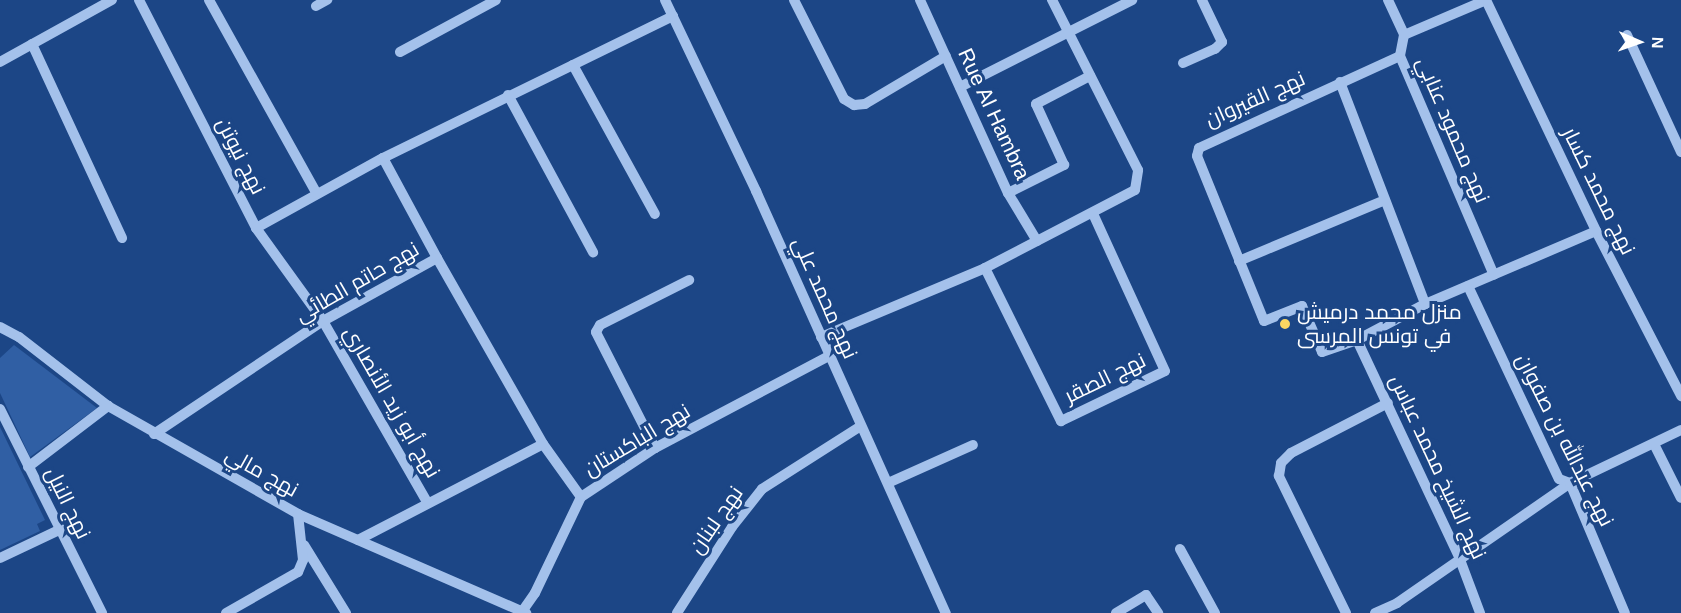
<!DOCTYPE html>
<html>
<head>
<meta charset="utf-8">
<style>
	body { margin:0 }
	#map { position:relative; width:1681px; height:613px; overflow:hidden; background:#1c4686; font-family:Helvetica,Cairo,sans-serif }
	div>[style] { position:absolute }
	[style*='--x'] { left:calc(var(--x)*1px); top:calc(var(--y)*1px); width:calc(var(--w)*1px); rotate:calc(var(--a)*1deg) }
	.green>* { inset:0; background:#305fa4 }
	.minor>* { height:10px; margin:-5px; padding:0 5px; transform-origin:5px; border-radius:5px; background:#a4c1eb }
	.dots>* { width:16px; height:16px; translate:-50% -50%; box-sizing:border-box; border:3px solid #1c4686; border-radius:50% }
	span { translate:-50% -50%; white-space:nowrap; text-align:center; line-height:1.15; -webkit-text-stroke:6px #1c4686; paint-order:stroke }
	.street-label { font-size:21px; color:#fff }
	.poi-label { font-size:21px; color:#fff }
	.left { translate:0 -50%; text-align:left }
	.north { position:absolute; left:1609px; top:12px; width:60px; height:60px; -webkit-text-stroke:4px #1c4686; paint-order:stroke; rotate:92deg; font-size:16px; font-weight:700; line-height:24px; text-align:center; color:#fff }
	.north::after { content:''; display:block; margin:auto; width:21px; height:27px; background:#fff; clip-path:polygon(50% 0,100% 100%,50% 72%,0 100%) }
</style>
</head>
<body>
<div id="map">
	<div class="green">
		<div style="clip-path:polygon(14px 345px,97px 408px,30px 457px,0 393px,0 358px)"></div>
		<div style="clip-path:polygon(0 427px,45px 520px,37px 524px,40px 531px,0 550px)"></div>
	</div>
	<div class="minor">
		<div style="--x:139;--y:0;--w:256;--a:62.8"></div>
		<div style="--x:256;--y:228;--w:115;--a:54.2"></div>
		<div style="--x:323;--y:321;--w:209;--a:60.1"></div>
		<div style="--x:209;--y:0;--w:220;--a:60.9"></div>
		<div style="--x:665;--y:0;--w:212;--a:64.5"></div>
		<div style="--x:756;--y:191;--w:463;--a:65.8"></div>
		<div style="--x:794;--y:0;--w:111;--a:63.2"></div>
		<div style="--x:844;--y:99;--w:12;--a:31"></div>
		<div style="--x:854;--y:105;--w:11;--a:-5"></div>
		<div style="--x:865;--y:104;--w:94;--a:-30.7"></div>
		<div style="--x:920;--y:0;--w:212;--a:65.5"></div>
		<div style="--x:1008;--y:193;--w:56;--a:58.9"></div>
		<div style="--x:1388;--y:0;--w:38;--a:65"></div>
		<div style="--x:1404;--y:35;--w:21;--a:101"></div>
		<div style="--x:1400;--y:56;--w:238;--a:66.8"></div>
		<div style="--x:1486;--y:0;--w:256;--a:64.5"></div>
		<div style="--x:1596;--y:231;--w:186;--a:62.7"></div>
		<div style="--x:316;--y:6;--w:13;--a:-29"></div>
		<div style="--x:1404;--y:35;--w:89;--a:-23.1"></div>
		<div style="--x:1627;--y:35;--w:129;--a:65.2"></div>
		<div style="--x:32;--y:44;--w:214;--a:65.1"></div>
		<div style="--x:400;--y:52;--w:109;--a:-28.4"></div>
		<div style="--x:1400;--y:56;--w:221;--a:155.4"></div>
		<div style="--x:1199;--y:148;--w:8;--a:104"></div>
		<div style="--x:1197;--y:156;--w:178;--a:67.9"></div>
		<div style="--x:1264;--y:321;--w:41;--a:-21.5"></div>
		<div style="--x:1302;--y:306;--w:50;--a:66.5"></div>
		<div style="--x:1322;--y:352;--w:37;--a:-19"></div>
		<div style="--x:1357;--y:340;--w:77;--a:-27.9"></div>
		<div style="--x:1425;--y:304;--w:186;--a:-23.1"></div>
		<div style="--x:0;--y:62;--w:128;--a:-29"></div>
		<div style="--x:1183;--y:63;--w:35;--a:-24"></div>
		<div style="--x:1215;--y:49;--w:10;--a:-45"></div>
		<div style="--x:1222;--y:42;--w:47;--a:-115.5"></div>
		<div style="--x:573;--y:65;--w:170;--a:61.2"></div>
		<div style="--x:1340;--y:82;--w:238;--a:69"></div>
		<div style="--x:960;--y:87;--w:193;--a:-26.8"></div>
		<div style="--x:508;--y:95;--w:179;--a:61.6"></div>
		<div style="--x:383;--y:158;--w:114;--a:61.6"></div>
		<div style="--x:1008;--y:193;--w:63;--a:-26.6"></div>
		<div style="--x:1064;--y:165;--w:67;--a:-114.7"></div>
		<div style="--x:1036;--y:104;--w:61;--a:-27.4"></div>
		<div style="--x:256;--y:228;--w:145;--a:-28.9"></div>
		<div style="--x:383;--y:158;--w:323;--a:-26.1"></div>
		<div style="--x:1239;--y:261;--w:158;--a:-22.7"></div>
		<div style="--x:985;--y:268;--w:171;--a:63.6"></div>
		<div style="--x:1061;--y:421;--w:115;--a:-25.7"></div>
		<div style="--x:1165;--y:371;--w:173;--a:-114.6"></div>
		<div style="--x:1468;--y:286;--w:213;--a:64.8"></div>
		<div style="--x:1559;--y:479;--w:12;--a:20"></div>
		<div style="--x:1570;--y:483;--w:141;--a:67.1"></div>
		<div style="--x:0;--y:327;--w:21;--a:28"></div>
		<div style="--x:19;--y:337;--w:113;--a:37.8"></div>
		<div style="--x:108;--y:406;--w:219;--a:29.6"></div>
		<div style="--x:298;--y:514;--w:249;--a:23.5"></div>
		<div style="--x:821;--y:337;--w:178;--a:-22.8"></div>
		<div style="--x:985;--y:268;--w:169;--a:-27.5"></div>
		<div style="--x:1135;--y:190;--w:20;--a:-81"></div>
		<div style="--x:1138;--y:170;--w:191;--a:-116.8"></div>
		<div style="--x:1357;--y:340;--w:240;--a:64.8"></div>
		<div style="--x:1459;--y:557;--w:60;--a:69.4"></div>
		<div style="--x:0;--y:409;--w:228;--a:63.4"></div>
		<div style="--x:154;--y:434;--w:203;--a:-33.8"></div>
		<div style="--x:323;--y:321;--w:130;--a:-28.9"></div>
		<div style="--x:437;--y:258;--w:214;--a:60.3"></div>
		<div style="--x:543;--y:444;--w:65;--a:54.4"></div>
		<div style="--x:1654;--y:444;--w:60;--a:63.4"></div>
		<div style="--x:655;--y:448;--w:130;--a:-117"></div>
		<div style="--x:596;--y:332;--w:8;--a:-60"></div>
		<div style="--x:600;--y:325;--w:100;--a:-26.8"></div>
		<div style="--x:28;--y:467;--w:101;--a:-37.3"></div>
		<div style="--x:888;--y:483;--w:93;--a:-24.1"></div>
		<div style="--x:358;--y:540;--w:208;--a:-27.4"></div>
		<div style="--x:304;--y:545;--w:80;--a:58.3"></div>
		<div style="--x:1180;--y:549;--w:73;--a:61.3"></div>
		<div style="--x:0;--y:558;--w:65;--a:-25.4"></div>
		<div style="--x:226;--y:613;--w:83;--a:-29.7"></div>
		<div style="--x:298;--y:572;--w:13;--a:-67"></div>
		<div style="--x:303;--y:560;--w:46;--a:-96.2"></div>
		<div style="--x:521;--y:613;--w:24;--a:-55"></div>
		<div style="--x:535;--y:593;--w:106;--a:-64.4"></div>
		<div style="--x:581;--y:497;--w:89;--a:-33.5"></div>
		<div style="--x:655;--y:448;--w:197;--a:-27.9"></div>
		<div style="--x:677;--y:613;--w:102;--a:-57.4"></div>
		<div style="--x:732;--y:527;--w:48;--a:-51.7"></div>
		<div style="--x:762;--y:489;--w:117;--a:-32.5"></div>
		<div style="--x:1116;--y:613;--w:35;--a:-31"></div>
		<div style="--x:1146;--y:595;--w:22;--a:56"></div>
		<div style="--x:1346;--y:613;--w:153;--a:-116.1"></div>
		<div style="--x:1279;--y:476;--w:13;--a:-81"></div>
		<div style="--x:1281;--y:463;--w:14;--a:-45"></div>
		<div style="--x:1291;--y:453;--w:109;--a:-27.3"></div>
		<div style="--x:1375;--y:613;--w:24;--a:-24"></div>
		<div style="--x:1397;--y:603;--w:211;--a:-34.7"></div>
		<div style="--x:1570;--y:483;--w:123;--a:-25.5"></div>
	</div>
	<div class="dots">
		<div style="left:1285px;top:324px;background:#fbd662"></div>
	</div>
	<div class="street-label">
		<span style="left:1255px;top:99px;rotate:-24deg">نهج القيروان</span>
		<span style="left:994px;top:114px;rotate:65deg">Rue Al Hambra</span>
		<span style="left:1453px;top:130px;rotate:67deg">نهج محمود عنابي</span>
		<span style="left:241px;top:156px;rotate:63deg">نهج نيوتن</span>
		<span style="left:1599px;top:191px;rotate:64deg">نهج محمد كسار</span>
		<span style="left:357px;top:282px;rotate:-30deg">نهج حاتم الطائي</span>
		<span style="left:825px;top:298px;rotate:66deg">نهج محمد علي</span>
		<span style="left:1105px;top:378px;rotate:-26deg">نهج الصقر</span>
		<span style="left:392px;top:402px;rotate:60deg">نهج أبو زيد الأنصاري</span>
		<span style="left:637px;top:440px;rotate:-31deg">نهج الباكستان</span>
		<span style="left:1565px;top:440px;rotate:63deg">نهج عبدالله بن صفوان</span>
		<span style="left:1438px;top:467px;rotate:65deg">نهج الشيخ محمد عباس</span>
		<span style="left:262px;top:472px;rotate:29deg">نهج مالي</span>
		<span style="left:68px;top:503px;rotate:64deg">نهج النيل</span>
		<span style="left:716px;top:520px;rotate:-55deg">نهج لبنان</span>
	</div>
	<div class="poi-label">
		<span class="left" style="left:1297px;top:324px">منزل محمد درميش<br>في تونس المرسى</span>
	</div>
	<div class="north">N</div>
</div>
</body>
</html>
